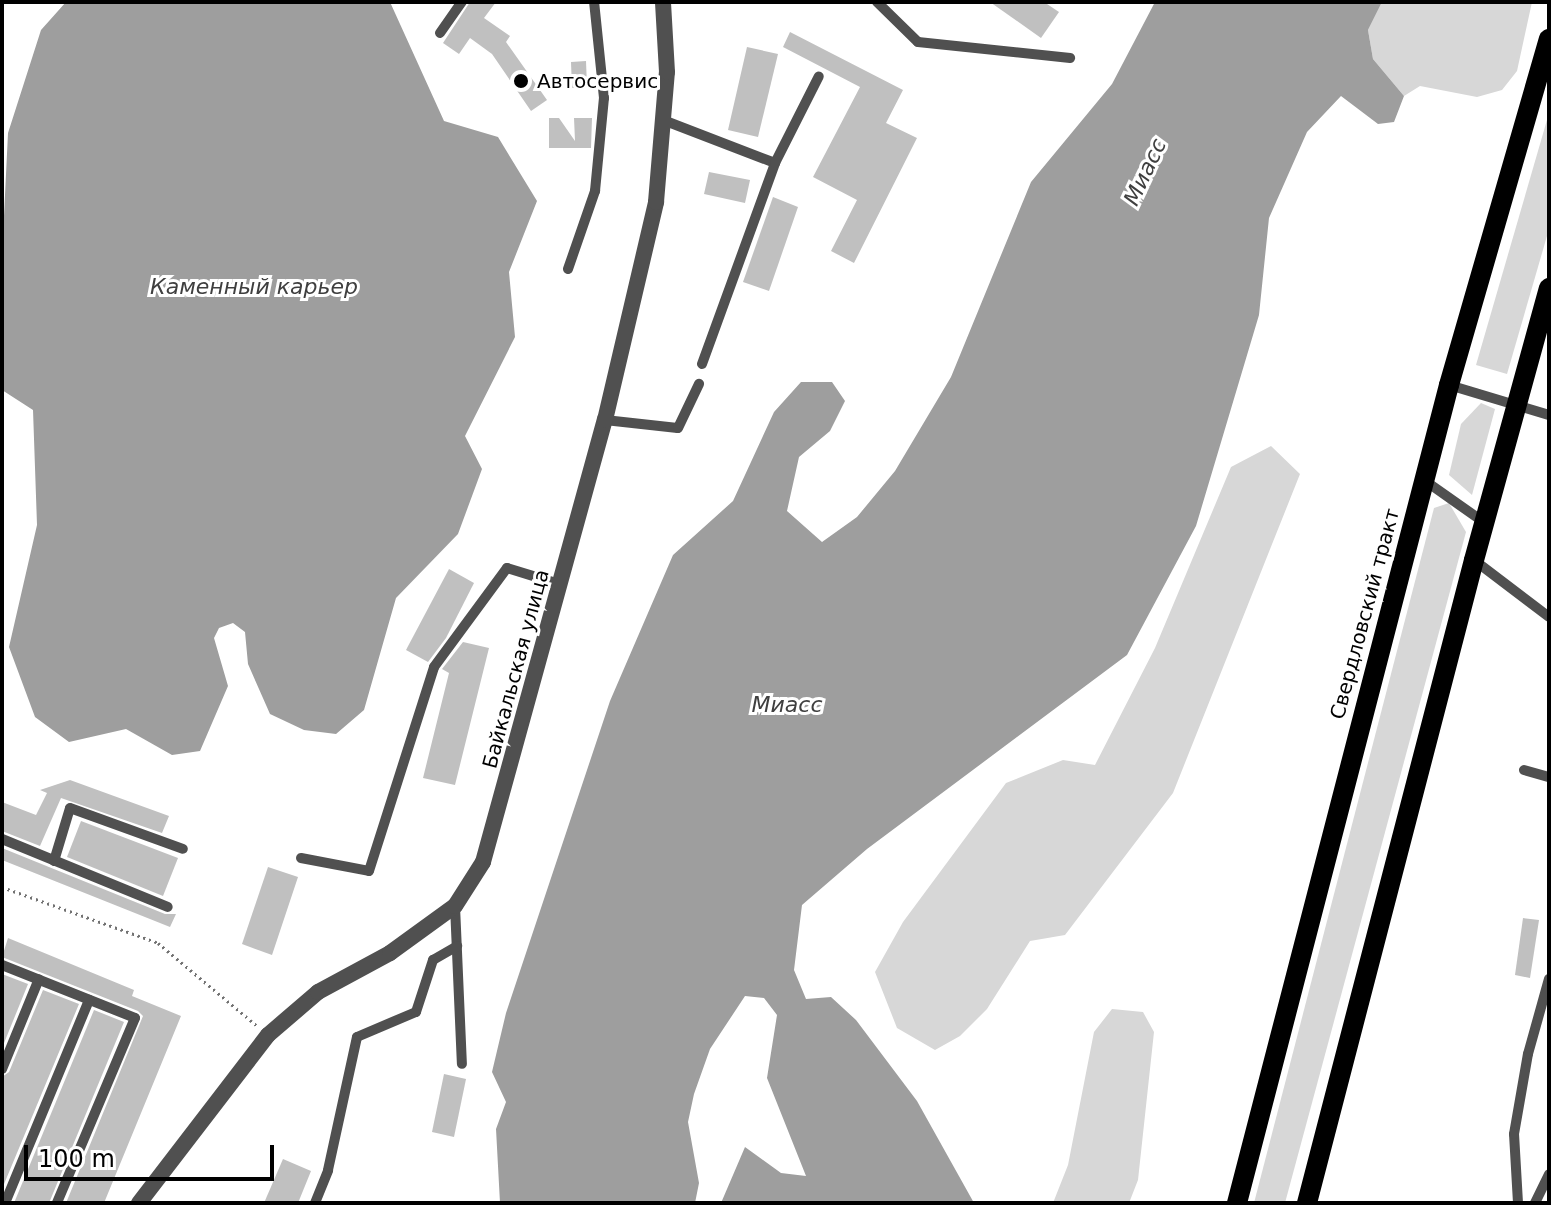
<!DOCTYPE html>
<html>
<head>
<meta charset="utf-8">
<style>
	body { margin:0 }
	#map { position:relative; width:1551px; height:1205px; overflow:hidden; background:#fff; font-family:"DejaVu Sans",sans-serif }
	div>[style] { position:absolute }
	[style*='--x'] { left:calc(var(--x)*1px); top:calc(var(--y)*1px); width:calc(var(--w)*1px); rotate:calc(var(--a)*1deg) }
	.green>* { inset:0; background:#d7d7d7 }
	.water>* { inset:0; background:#9e9e9e }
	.building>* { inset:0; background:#c0c0c0 }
	.path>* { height:3px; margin-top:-1.5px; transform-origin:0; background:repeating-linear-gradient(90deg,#727272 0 2px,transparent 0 6px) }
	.service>* { height:10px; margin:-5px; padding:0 5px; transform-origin:5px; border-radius:5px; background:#505050 }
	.tertiary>* { height:16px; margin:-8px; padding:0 8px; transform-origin:8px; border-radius:8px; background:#505050 }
	.primary>* { height:20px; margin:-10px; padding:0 10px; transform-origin:10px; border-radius:10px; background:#000 }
	.dots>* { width:22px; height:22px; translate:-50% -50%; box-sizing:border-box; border:4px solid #fff; border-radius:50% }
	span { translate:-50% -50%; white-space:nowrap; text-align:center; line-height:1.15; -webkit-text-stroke:6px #fff; paint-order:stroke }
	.poi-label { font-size:20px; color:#000 }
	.left { translate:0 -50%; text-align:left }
	.street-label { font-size:20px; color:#000 }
	.water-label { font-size:22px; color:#3f3f3f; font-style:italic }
	.frame { position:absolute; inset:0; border:4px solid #000; pointer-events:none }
	.scale { position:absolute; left:24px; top:1145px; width:250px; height:36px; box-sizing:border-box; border:4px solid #000; border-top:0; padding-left:10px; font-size:24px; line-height:28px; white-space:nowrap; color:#000; -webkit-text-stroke:6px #fff; paint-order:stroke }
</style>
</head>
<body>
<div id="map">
	<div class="green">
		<div style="clip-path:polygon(1382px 2px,1532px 2px,1517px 71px,1502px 90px,1477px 97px,1420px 86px,1404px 96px,1373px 59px,1368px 30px)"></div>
		<div style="clip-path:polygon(1549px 113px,1549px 229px,1507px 374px,1476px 365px)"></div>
		<div style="clip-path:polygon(1481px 403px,1495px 409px,1472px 495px,1449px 475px,1461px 424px)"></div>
		<div style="clip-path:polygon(1271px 446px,1300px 474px,1173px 793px,1065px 935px,1030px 941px,987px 1009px,960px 1036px,935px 1050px,897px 1028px,875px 972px,903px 922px,1006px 783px,1063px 760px,1095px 765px,1155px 648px,1231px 467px)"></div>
		<div style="clip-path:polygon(1449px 503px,1466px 532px,1285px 1203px,1254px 1203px,1434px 508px)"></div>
		<div style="clip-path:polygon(1112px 1009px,1143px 1012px,1154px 1032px,1138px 1180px,1129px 1203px,1053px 1203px,1068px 1165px,1094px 1032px)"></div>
	</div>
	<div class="water">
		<div style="clip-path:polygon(66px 2px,390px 2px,444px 121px,498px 137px,537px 201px,509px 272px,515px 337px,465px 436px,482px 469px,458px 534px,396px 598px,364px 710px,336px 734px,304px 730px,270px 714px,248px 664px,245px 632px,233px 623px,219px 628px,214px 638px,228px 686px,200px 751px,172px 755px,126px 729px,69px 742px,35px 717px,9px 647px,37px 525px,33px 410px,2px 390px,2px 257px,8px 133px,41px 30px)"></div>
		<div style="clip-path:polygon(1155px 2px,1382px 2px,1368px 30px,1373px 59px,1404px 96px,1394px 122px,1378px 124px,1341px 96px,1307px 132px,1269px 218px,1259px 315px,1196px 526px,1127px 655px,867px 849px,802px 905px,794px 970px,806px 999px,831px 997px,856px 1020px,917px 1101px,974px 1203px,721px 1203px,745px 1147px,781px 1173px,806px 1176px,767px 1078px,777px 1015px,764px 998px,745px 996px,710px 1049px,694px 1094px,688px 1122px,699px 1183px,695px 1203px,500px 1203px,496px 1129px,506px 1102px,492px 1072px,506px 1013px,610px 701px,673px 555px,733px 501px,774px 412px,801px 382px,832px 382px,845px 401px,830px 431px,799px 457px,787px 511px,822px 542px,857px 517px,895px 471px,951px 377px,1031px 182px,1112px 84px)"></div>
	</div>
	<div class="building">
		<div style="clip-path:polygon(470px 2px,496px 2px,484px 18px,510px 36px,506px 42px,547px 100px,531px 111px,492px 54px,470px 38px,459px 54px,443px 43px)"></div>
		<div style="clip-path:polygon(990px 2px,1044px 2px,1059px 12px,1041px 38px)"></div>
		<div style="clip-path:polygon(790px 32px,903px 90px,886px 123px,917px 138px,854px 263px,831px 251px,857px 200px,813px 177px,860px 87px,783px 47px)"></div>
		<div style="clip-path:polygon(747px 47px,778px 54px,758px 137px,728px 130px)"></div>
		<div style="clip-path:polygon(586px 61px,587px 87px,572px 88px,571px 62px)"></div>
		<div style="clip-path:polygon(549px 118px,559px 118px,575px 141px,574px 118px,592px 118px,591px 148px,549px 148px)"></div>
		<div style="clip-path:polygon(709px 172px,750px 180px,745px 203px,704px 194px)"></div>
		<div style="clip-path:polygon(773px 197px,798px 207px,769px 291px,743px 282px)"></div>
		<div style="clip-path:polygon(449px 569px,474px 583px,446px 638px,428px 662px,406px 650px)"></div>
		<div style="clip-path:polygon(463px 642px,489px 648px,455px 785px,423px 778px,449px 673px,442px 669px)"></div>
		<div style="clip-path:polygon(70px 780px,169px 816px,162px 833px,61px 798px,40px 846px,2px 831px,2px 802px,36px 815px,47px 793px,40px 790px)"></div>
		<div style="clip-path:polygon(81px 821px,178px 858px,163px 896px,67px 857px)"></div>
		<div style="clip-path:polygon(2px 848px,165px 914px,176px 914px,170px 927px,2px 860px)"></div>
		<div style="clip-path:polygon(268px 867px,298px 877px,272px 955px,242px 944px)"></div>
		<div style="clip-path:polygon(1523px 918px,1539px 920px,1530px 978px,1515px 975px)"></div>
		<div style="clip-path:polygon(8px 938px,134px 990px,132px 996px,181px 1016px,104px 1203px,66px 1203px,143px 1016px,138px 1011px,2px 957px)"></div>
		<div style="clip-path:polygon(2px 974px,28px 984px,2px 1048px)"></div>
		<div style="clip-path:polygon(43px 990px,79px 1004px,2px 1189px,2px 1077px,9px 1072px)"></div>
		<div style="clip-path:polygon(94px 1010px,124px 1022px,49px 1203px,14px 1203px)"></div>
		<div style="clip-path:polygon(444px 1074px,466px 1079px,454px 1137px,432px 1132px)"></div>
		<div style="clip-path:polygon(283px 1159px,311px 1171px,298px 1203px,264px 1203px)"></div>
	</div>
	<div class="path">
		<div style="--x:2;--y:887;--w:166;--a:19.7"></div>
		<div style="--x:158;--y:943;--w:128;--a:39.9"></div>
	</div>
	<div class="service">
		<div style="--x:877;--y:2;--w:57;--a:44.3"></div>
		<div style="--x:918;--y:42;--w:153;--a:6"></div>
		<div style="--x:440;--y:33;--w:38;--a:-55"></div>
		<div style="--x:663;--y:120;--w:120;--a:21"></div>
		<div style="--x:568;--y:269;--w:83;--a:-70.9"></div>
		<div style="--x:595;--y:191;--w:93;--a:-84.5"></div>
		<div style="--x:604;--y:98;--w:97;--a:-95.9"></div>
		<div style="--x:702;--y:364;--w:214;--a:-70"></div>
		<div style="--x:775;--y:163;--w:97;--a:-63.2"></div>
		<div style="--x:1449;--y:385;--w:104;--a:16.7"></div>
		<div style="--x:605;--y:420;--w:73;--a:6.3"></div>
		<div style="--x:678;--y:428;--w:49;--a:-64.5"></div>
		<div style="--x:1424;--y:480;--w:75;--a:35.2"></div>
		<div style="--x:1474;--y:560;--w:94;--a:37.2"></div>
		<div style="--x:1524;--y:770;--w:26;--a:16"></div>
		<div style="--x:2;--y:839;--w:179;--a:22.3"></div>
		<div style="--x:301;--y:858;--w:69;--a:10.8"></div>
		<div style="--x:369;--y:871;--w:214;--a:-72.3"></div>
		<div style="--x:434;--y:667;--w:123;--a:-53.6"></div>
		<div style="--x:507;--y:568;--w:54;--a:17.1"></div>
		<div style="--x:54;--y:861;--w:55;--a:-73.2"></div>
		<div style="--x:70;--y:808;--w:120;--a:19.9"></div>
		<div style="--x:455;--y:906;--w:158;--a:87.5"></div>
		<div style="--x:2;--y:965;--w:143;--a:21.7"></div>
		<div style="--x:135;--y:1018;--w:201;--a:112.9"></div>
		<div style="--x:2;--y:1069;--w:97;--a:-67.7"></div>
		<div style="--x:5;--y:1203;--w:220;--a:-67.5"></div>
		<div style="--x:315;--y:1203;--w:35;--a:-68"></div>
		<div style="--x:328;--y:1170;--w:136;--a:-77.7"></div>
		<div style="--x:357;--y:1037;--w:64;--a:-23"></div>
		<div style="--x:416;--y:1012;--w:55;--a:-71.9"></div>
		<div style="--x:433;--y:960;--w:28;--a:-30"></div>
		<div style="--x:1518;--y:1203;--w:69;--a:-93.3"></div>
		<div style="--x:1514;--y:1134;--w:81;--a:-80.1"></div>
		<div style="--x:1528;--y:1054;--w:78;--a:-74.4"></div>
		<div style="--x:1535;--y:1203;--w:32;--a:-64"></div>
	</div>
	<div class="tertiary">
		<div style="--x:139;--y:1203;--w:212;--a:-52.5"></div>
		<div style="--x:268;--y:1035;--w:66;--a:-40.7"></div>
		<div style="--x:318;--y:992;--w:82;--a:-28.4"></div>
		<div style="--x:390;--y:953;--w:80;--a:-35.9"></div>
		<div style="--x:455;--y:906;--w:52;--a:-57.5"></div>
		<div style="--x:483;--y:862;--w:459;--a:-74.6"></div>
		<div style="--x:605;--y:420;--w:224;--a:-76.8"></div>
		<div style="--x:656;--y:202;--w:130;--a:-85.2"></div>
		<div style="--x:667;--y:72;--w:70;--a:-93.3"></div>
	</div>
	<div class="primary">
		<div style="--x:1237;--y:1203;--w:845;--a:-75.47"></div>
		<div style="--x:1449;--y:385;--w:360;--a:-73.9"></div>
		<div style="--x:1307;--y:1203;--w:664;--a:-75.44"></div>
		<div style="--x:1474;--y:560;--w:282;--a:-74.6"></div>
	</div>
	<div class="dots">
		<div style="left:521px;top:81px;background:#000"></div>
	</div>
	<div class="poi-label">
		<span class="left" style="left:537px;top:81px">Автосервис</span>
	</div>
	<div class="street-label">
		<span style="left:1365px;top:614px;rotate:-75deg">Свердловский тракт</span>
		<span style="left:516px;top:669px;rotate:-75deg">Байкальская улица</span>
	</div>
	<div class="water-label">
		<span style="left:1145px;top:172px;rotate:-65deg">Миасс</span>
		<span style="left:254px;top:287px">Каменный карьер</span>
		<span style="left:787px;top:705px">Миасс</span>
	</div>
	<div class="frame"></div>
	<div class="scale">100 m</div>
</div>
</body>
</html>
